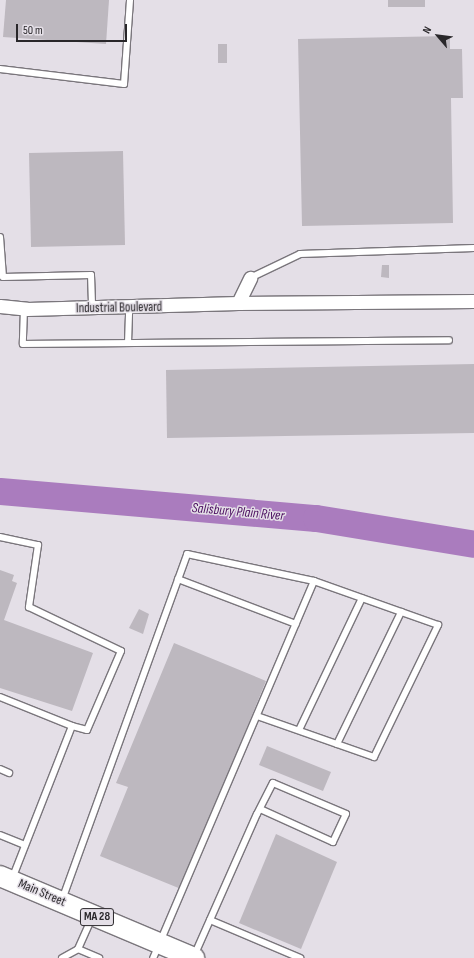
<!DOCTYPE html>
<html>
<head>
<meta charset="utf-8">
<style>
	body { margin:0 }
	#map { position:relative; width:474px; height:958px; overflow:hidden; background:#e4dfe7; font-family:"Sofia Sans Condensed",sans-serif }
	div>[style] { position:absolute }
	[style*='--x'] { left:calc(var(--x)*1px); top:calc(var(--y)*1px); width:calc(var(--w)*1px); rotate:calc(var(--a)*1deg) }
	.river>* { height:27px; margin:-13.5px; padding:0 13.5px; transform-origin:13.5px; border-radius:13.5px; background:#aa7cbe }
	.building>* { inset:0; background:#bdb8bf }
	.roads { filter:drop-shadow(1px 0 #7a767c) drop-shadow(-1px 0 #7a767c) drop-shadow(0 1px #7a767c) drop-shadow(0 -1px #7a767c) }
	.service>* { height:6px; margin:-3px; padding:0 3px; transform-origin:3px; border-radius:3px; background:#fff }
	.minor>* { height:13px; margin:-6.5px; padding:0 6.5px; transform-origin:6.5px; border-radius:6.5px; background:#fff }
	.primary>* { height:20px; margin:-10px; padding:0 10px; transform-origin:10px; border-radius:10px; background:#fff }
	span { translate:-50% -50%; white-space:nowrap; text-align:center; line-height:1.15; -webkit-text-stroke:3px #e4dfe7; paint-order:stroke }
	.shield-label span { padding:1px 3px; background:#e4dfe7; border:1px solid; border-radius:3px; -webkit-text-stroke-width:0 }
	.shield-label { font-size:12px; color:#29272a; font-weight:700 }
	.street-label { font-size:13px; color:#29272a }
	.water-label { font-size:14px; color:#4a0d5f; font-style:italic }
	.north { position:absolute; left:418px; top:16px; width:40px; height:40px; -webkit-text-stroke:3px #e4dfe7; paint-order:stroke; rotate:298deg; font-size:11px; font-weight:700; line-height:16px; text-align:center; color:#29272a }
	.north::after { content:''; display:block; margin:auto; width:14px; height:18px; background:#29272a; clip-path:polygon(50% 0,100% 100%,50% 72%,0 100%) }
	.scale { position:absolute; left:16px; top:24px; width:111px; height:18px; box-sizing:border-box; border:2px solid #29272a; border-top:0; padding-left:5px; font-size:12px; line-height:14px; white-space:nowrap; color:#29272a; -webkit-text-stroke:3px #e4dfe7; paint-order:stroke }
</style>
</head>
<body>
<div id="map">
	<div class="river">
		<div style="--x:0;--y:491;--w:317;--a:4.9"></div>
		<div style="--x:316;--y:518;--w:160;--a:9.3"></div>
	</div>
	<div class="building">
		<div style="clip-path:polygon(6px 0,109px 0,106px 44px,3px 37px)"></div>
		<div style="clip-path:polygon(388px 0,425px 0,425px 7px,388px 7px)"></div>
		<div style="clip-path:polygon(450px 36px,450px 49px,462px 49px,463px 98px,451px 98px,453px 223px,302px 226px,298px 39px)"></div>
		<div style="clip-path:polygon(218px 44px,227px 44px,227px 63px,218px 63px)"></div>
		<div style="clip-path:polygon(123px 151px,125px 245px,31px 247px,29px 153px)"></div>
		<div style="clip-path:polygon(382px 265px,389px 265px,389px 278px,381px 277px)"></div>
		<div style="clip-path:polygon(474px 364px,474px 433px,167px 438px,166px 370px)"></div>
		<div style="clip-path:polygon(0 570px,14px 575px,12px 581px,17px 583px,4px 620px,93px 653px,72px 711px,0 688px)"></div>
		<div style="clip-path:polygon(139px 609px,149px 614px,143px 634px,129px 628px)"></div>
		<div style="clip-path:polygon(174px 643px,266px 681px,181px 889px,100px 856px,128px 787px,116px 783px)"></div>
		<div style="clip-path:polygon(267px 746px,331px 772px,323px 791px,259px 765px)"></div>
		<div style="clip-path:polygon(276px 834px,337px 862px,301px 949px,239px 923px)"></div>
	</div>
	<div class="roads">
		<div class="service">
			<div style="--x:0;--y:69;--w:125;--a:6.9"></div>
			<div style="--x:124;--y:84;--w:84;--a:-85.9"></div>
			<div style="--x:0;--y:237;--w:40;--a:85.7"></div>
			<div style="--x:3;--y:277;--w:88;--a:-1.3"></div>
			<div style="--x:91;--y:275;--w:33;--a:88"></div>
			<div style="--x:250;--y:278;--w:55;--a:-25.6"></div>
			<div style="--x:300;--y:254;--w:174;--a:-2"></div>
			<div style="--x:24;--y:309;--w:35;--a:92"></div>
			<div style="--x:23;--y:344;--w:426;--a:-0.5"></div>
			<div style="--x:128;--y:343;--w:35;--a:-88"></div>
			<div style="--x:0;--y:537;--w:39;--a:12"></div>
			<div style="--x:38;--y:545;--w:63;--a:98.3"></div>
			<div style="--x:29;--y:607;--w:102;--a:25.6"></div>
			<div style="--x:121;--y:651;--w:86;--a:113.3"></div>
			<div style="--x:87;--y:730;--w:16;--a:-165"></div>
			<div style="--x:178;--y:579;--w:126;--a:20.9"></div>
			<div style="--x:0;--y:697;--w:78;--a:21.9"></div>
			<div style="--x:72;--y:726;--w:164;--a:111.4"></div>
			<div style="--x:257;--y:716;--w:124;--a:19.3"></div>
			<div style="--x:374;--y:757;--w:147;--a:-64.1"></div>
			<div style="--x:438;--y:625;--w:132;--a:-160.5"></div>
			<div style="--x:299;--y:730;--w:146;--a:-64.5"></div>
			<div style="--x:337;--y:744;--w:147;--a:-64.1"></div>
			<div style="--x:0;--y:769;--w:10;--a:24"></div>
			<div style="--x:0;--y:835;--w:27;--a:22"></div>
			<div style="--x:62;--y:900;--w:368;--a:-70.1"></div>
			<div style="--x:187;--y:554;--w:130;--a:12"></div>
			<div style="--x:314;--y:581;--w:410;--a:113.1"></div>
			<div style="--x:210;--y:920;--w:98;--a:22.9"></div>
			<div style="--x:78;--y:949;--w:23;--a:23"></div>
			<div style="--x:194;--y:956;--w:155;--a:-66.1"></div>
			<div style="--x:257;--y:814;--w:35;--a:-63"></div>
			<div style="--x:273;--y:783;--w:79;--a:23"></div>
			<div style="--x:346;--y:814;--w:31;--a:115"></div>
			<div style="--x:333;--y:842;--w:80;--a:-155.7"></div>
			<div style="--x:62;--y:958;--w:18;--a:-29"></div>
			<div style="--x:78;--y:949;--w:34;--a:-66"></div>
		</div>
		<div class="minor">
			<div style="--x:238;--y:303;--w:236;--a:-0.5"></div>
			<div style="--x:0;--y:306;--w:27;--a:6"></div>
			<div style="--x:27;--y:309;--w:211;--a:-1.6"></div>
			<div style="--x:238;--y:303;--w:28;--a:-64"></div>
		</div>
		<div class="primary">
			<div style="--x:0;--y:876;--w:211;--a:22.9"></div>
		</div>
	</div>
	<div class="shield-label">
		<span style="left:97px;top:917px">MA 28</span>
	</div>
	<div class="street-label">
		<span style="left:119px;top:308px;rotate:-1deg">Industrial Boulevard</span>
		<span style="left:42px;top:893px;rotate:23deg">Main Street</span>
	</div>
	<div class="water-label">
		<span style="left:238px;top:512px;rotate:5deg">Salisbury Plain River</span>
	</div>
	<div class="north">N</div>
	<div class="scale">50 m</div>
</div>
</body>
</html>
